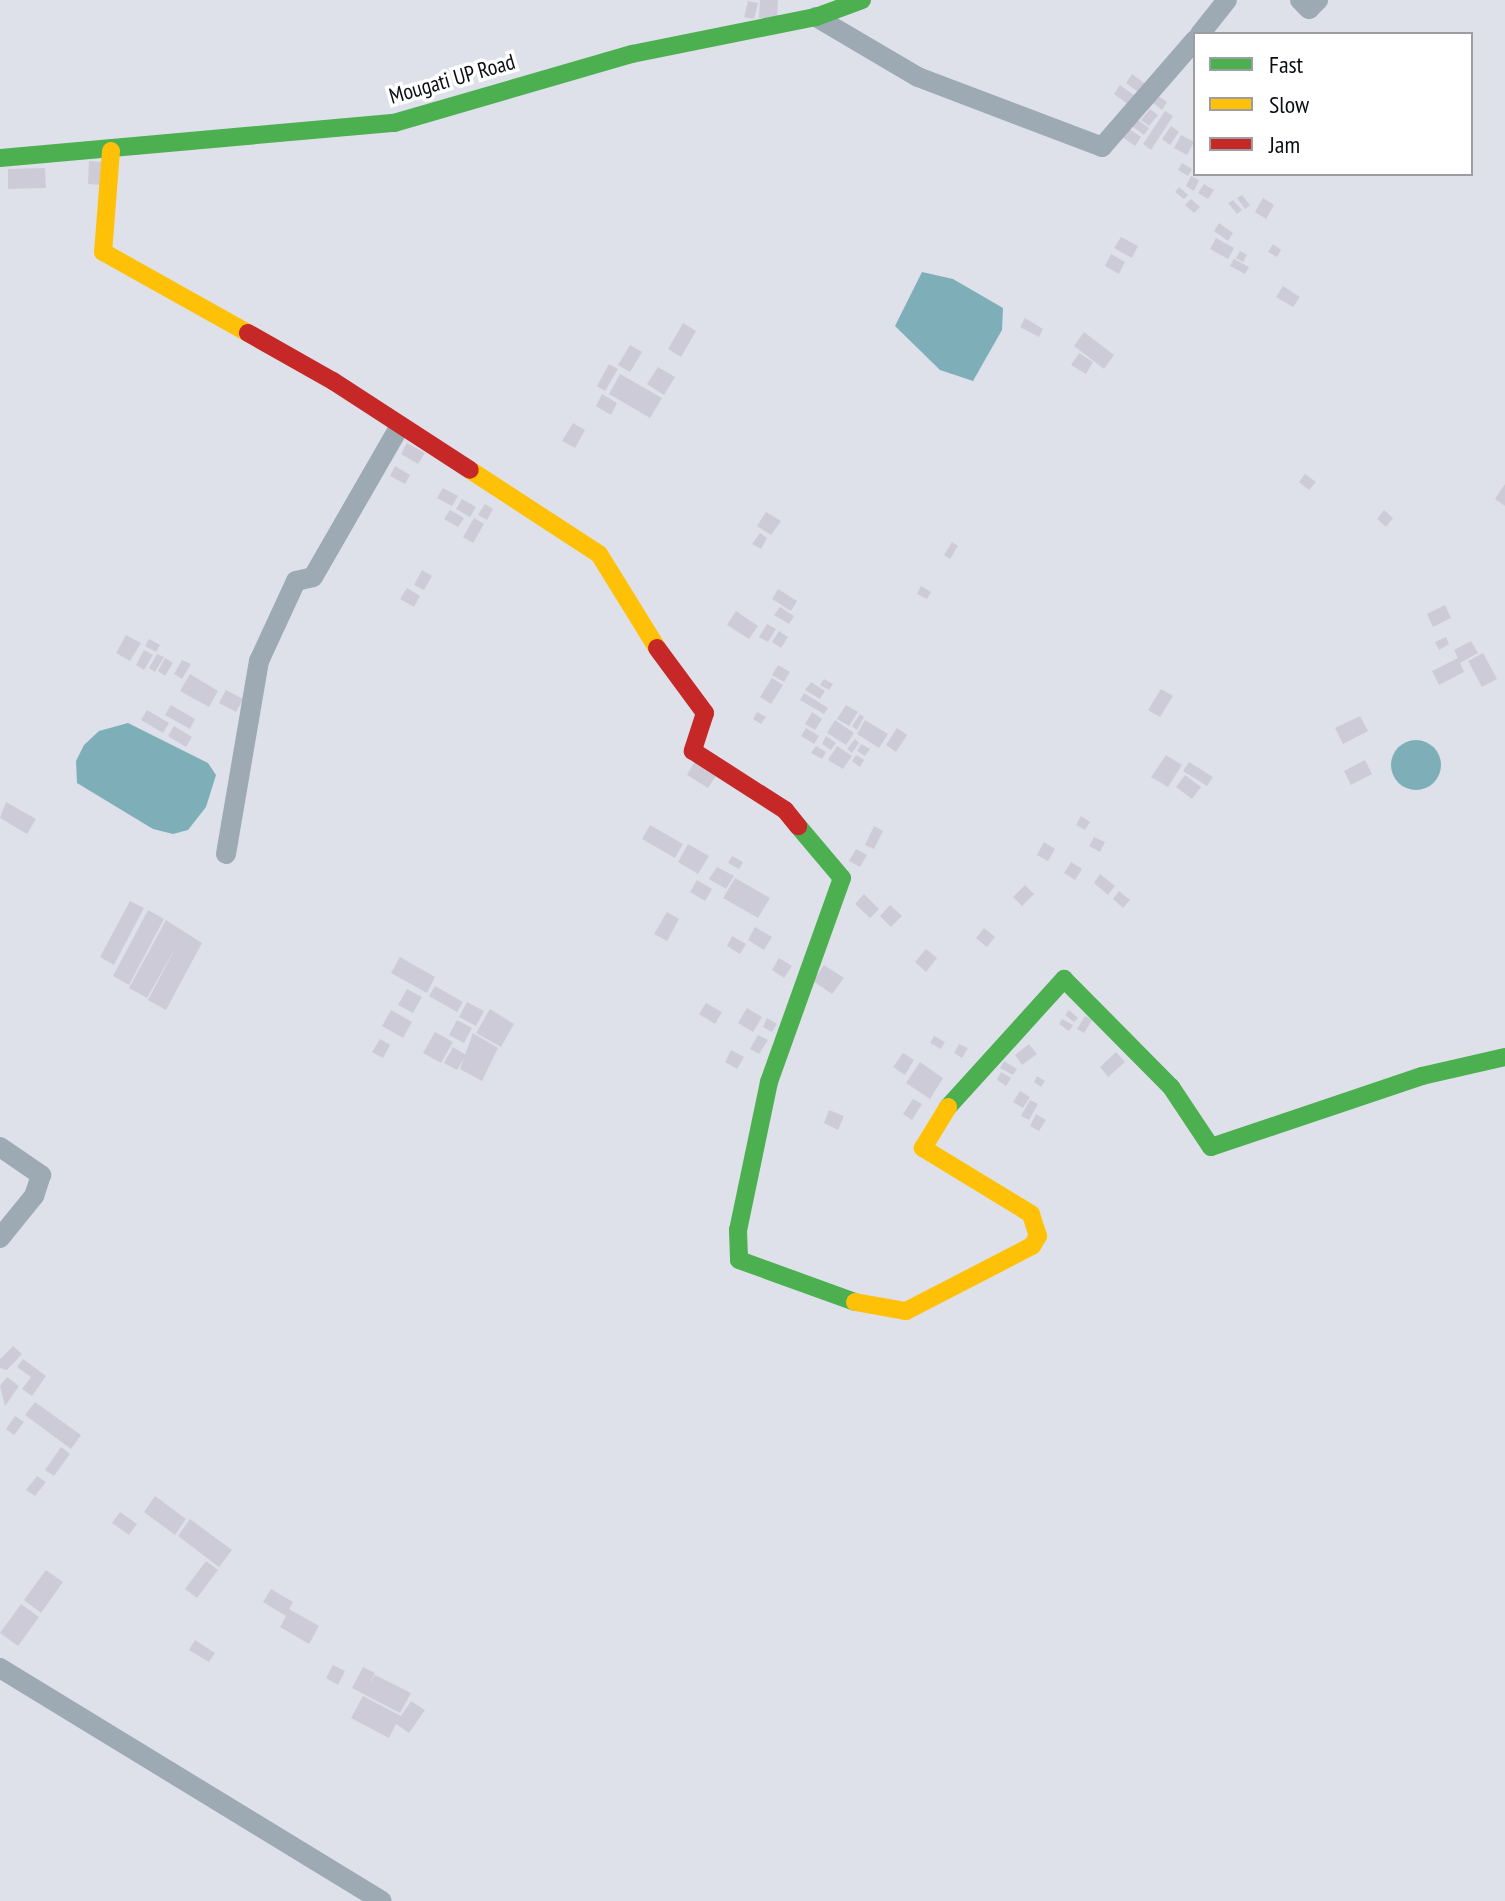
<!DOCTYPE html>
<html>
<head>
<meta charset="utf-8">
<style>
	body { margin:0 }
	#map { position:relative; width:1505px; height:1901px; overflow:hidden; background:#dee1ea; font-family:"PT Sans Narrow",sans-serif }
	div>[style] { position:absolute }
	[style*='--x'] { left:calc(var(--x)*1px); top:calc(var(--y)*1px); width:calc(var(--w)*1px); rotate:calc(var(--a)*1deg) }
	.water>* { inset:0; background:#7eafb9 }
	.round { border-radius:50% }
	.building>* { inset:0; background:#cecbd9 }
	.street>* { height:20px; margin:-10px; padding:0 10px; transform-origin:10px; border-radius:10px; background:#9da9b3 }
	.fast>* { height:18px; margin:-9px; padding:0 9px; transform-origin:9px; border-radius:9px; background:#4caf50 }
	.slow>* { height:18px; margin:-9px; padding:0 9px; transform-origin:9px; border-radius:9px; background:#ffc107 }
	.jam>* { height:18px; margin:-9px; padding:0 9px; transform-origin:9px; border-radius:9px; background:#c62828 }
	span { translate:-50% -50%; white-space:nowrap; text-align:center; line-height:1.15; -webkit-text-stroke:7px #fff; paint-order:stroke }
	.street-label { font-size:22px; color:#0b0d13 }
	.legend { position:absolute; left:1193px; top:32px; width:280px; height:144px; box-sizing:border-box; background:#fff; border:2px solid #9d9ea1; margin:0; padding:10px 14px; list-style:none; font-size:24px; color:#0b0d13 }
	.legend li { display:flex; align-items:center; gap:16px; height:40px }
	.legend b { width:40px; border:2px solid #9d9ea1 }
</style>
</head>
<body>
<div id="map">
	<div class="water">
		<div style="clip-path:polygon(922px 272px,953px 279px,1003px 308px,1002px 330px,973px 381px,940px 370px,895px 326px)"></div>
		<div style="clip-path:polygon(128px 723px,208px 763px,216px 775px,206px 807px,188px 830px,173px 834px,153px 829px,77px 783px,76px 761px,84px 745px,99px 731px)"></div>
		<div class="round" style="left:1391px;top:740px;width:50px;height:50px"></div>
	</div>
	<div class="building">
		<div style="clip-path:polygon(760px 0,778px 0,777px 19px,759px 18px)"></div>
		<div style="clip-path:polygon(748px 1px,758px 3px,754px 19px,744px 17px)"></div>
		<div style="clip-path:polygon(1132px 74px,1147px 85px,1141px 94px,1126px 83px)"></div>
		<div style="clip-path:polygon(1120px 85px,1135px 96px,1129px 105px,1114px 94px)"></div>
		<div style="clip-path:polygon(1153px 92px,1167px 102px,1162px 110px,1148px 99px)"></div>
		<div style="clip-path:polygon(1150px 109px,1158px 115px,1149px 126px,1141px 120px)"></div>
		<div style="clip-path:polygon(1165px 111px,1173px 116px,1151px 150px,1143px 144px)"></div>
		<div style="clip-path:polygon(1134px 117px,1149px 128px,1144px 135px,1129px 124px)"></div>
		<div style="clip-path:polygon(1124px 125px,1141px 137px,1135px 146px,1118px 134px)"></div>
		<div style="clip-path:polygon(1171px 126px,1179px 132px,1170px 145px,1162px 139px)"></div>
		<div style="clip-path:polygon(1181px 135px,1194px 142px,1187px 155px,1174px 148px)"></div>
		<div style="clip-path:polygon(89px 161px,103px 162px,102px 185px,88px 184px)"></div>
		<div style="clip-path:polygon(1182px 163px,1192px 169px,1188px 176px,1178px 170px)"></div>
		<div style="clip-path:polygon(45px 168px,46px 188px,8px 189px,8px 169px)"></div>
		<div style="clip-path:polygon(1191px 176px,1199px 180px,1194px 191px,1186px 186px)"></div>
		<div style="clip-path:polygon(1204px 184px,1214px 190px,1208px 199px,1198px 193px)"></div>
		<div style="clip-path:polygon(1179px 187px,1188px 195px,1184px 199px,1175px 192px)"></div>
		<div style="clip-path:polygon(1242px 195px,1250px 205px,1245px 209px,1237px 198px)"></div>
		<div style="clip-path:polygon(1263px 198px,1274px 205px,1266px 219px,1255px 212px)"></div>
		<div style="clip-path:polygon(1191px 199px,1200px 207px,1194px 213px,1185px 205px)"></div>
		<div style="clip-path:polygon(1233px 200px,1242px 210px,1237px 214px,1228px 203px)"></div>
		<div style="clip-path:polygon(1219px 223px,1233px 233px,1228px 241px,1214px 231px)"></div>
		<div style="clip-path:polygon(1121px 237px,1138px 246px,1132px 258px,1114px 248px)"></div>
		<div style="clip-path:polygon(1216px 238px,1234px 248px,1228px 259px,1210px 249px)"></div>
		<div style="clip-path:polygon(1273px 244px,1281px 250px,1277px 257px,1268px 252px)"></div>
		<div style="clip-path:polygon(1240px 251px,1247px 255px,1243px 262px,1236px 258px)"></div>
		<div style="clip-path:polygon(1111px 254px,1125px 262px,1119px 274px,1105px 266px)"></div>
		<div style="clip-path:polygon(1234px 259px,1249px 267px,1245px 274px,1230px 266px)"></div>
		<div style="clip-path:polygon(1283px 286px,1300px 297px,1293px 307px,1276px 297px)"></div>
		<div style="clip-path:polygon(1025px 318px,1043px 329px,1039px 337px,1020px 327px)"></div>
		<div style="clip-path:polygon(683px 323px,696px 331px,681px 357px,668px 349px)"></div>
		<div style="clip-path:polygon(1084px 332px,1114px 355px,1104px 369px,1074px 346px)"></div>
		<div style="clip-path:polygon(630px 345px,642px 352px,630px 372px,618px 365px)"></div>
		<div style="clip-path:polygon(1079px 353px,1093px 362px,1086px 374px,1071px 365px)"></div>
		<div style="clip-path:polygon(609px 364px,618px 369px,605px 391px,597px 386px)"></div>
		<div style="clip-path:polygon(658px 367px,675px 377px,664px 395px,647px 384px)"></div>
		<div style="clip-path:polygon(620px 374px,662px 398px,650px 418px,609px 394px)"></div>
		<div style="clip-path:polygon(602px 394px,617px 403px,611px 415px,596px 406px)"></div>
		<div style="clip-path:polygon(573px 423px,585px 430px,575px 448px,562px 441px)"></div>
		<div style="clip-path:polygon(407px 443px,425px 453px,418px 464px,401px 454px)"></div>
		<div style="clip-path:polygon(395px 466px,410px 475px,405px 484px,390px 476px)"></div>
		<div style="clip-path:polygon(1305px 474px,1316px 482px,1309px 490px,1299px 482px)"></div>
		<div style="clip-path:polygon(1505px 484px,1505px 506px,1495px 499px)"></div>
		<div style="clip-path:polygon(443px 488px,458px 496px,452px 506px,437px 498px)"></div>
		<div style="clip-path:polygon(462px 499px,476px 507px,470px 517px,456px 509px)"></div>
		<div style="clip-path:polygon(485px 504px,493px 509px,487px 520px,478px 515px)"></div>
		<div style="clip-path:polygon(450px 510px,464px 518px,458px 527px,444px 519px)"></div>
		<div style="clip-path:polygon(1384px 510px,1393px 518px,1386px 527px,1377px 519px)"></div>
		<div style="clip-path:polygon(766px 512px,781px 521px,771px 535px,757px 526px)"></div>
		<div style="clip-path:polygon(474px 518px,484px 524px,473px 543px,463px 537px)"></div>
		<div style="clip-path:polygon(760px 533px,767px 538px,761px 549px,752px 544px)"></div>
		<div style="clip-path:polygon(952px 542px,958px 546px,950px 559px,944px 555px)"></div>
		<div style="clip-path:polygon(422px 570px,432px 576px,424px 590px,414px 585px)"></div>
		<div style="clip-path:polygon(921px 586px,931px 592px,927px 599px,917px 594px)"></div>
		<div style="clip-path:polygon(407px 588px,420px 596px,414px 607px,400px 599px)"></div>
		<div style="clip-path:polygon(778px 589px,797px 601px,791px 611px,772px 599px)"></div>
		<div style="clip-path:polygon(1445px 605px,1451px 618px,1433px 627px,1427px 614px)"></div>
		<div style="clip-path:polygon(780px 607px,794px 616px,789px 624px,774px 615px)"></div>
		<div style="clip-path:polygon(736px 611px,758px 626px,749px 639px,727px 625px)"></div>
		<div style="clip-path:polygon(767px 624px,776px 629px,768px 642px,759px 637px)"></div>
		<div style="clip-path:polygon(779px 631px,788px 637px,781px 648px,772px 642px)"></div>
		<div style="clip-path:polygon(126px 635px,141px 643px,130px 661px,116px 653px)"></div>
		<div style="clip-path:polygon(1446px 637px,1449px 644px,1439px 650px,1435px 642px)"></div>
		<div style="clip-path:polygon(149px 639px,160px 645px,156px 652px,145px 646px)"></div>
		<div style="clip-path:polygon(1471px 641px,1478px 653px,1460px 663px,1464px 672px,1439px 685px,1432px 671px,1458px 658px,1454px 650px)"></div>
		<div style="clip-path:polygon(144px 650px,153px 655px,144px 670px,136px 665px)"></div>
		<div style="clip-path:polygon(1483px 653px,1497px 679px,1482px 687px,1468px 661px)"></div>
		<div style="clip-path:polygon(157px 654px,164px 657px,155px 672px,149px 668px)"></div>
		<div style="clip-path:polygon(165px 658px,173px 663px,165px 676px,158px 671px)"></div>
		<div style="clip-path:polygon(182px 660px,191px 664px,182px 679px,174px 674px)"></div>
		<div style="clip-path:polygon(778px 665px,790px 672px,784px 682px,772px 675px)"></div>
		<div style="clip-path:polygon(190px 674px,218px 691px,209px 707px,180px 691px)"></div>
		<div style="clip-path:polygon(772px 678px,783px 685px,771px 704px,760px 697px)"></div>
		<div style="clip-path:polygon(824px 679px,833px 684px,829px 690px,820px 685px)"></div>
		<div style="clip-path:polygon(811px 682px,825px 691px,820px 699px,805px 690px)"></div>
		<div style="clip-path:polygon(1161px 689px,1173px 696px,1160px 717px,1148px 710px)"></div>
		<div style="clip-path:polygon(226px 690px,243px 699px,236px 712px,219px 703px)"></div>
		<div style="clip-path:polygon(804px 693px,828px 708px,824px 714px,800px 700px)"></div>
		<div style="clip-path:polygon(171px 705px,195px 719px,190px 729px,165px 715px)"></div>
		<div style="clip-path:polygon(846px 705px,858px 712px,849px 726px,837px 719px)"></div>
		<div style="clip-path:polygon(147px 710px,169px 723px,163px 733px,141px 720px)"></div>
		<div style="clip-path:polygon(757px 712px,766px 717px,761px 724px,753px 719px)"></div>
		<div style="clip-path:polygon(812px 712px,822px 719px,815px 730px,805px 724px)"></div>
		<div style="clip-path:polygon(860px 714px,864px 717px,857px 730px,852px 726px)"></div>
		<div style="clip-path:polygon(1360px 716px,1368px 731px,1343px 744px,1335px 728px)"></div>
		<div style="clip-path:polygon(835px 720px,854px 733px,846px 745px,827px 733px)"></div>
		<div style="clip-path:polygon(865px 720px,888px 734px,879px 748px,857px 734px)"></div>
		<div style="clip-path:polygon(174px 726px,192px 737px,186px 747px,168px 736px)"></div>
		<div style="clip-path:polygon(806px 728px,819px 736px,814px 744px,801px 736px)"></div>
		<div style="clip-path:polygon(897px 728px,907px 735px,896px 752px,886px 745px)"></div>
		<div style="clip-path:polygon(826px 736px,836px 743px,831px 750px,822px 744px)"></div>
		<div style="clip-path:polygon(855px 739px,859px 743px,852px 753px,847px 749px)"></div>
		<div style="clip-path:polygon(861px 744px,870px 749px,865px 756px,857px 751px)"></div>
		<div style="clip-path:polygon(816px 746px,826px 752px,822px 759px,811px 753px)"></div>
		<div style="clip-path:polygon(837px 746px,852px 756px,843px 769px,828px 760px)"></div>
		<div style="clip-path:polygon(856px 755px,864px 760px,860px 767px,852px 761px)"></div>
		<div style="clip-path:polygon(1166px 755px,1182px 765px,1168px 787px,1151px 777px)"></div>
		<div style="clip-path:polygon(1365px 760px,1372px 774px,1351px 785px,1344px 771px)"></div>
		<div style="clip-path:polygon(695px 761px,717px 774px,708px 788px,687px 775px)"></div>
		<div style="clip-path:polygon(1189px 762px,1213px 777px,1207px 786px,1183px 771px)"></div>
		<div style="clip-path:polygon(1185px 775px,1201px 787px,1192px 799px,1176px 787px)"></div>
		<div style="clip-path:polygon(6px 802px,36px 819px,27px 834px,0 818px)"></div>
		<div style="clip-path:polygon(1081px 816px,1090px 822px,1085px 830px,1076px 825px)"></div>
		<div style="clip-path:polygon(650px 825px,683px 844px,675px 858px,642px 839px)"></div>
		<div style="clip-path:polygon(874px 826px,883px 831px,874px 849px,865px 845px)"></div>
		<div style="clip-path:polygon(1094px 837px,1105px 842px,1100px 852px,1089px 846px)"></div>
		<div style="clip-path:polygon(1044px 842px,1055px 849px,1048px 861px,1037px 855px)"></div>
		<div style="clip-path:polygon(688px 844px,709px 856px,698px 874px,678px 862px)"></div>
		<div style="clip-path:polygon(856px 849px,867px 855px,860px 867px,849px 861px)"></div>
		<div style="clip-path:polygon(732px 856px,743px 862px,739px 869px,728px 863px)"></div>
		<div style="clip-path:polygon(1071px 862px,1082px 869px,1075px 880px,1064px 873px)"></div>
		<div style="clip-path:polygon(717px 867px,734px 876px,726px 889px,709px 879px)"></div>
		<div style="clip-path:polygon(1100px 874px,1115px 886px,1108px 895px,1094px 883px)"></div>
		<div style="clip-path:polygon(735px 878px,770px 898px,758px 918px,723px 898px)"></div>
		<div style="clip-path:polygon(697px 880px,712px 889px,705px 901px,690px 892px)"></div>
		<div style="clip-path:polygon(1025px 885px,1034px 894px,1022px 906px,1013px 897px)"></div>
		<div style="clip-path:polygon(1119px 891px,1130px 900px,1123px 908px,1113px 899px)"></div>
		<div style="clip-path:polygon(864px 894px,879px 909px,870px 918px,855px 904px)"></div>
		<div style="clip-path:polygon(130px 901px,144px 908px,114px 965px,100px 957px)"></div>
		<div style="clip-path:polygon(890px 905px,902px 916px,891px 927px,880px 916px)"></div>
		<div style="clip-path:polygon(148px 910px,164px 919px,129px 985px,113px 976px)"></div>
		<div style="clip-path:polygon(667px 912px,679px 919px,667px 941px,654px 934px)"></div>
		<div style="clip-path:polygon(166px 920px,202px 943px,166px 1010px,148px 1000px,177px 945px,147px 998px,129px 988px)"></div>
		<div style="clip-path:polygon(755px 927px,772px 937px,764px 950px,748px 940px)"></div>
		<div style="clip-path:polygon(984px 928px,995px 937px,987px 947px,976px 938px)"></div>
		<div style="clip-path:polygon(732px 936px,746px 944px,740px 954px,727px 946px)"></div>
		<div style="clip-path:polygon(926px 949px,937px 958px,926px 972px,915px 962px)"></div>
		<div style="clip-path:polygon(400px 957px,435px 977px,427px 993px,391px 973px)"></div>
		<div style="clip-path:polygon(779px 958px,792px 966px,784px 978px,772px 970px)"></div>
		<div style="clip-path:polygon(824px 965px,844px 978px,832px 994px,813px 981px)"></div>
		<div style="clip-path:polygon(435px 986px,463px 1002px,457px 1012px,429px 996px)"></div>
		<div style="clip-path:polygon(407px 989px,422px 997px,413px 1013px,398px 1005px)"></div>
		<div style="clip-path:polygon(467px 1002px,484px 1011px,476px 1026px,459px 1017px)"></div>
		<div style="clip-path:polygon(706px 1003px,722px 1012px,715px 1024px,699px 1014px)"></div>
		<div style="clip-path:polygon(747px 1008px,762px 1017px,753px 1032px,738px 1023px)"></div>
		<div style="clip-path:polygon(490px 1009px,514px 1024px,501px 1047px,476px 1033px)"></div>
		<div style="clip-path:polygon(391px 1010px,412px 1022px,403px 1038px,382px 1026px)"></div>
		<div style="clip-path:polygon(1069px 1010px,1078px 1018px,1074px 1022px,1065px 1015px)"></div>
		<div style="clip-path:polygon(1085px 1016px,1092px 1020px,1084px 1033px,1077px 1029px)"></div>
		<div style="clip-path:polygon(767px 1018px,777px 1024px,772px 1032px,763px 1027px)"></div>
		<div style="clip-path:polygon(1062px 1019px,1073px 1025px,1069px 1031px,1059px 1024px)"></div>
		<div style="clip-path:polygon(457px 1020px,472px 1028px,464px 1043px,449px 1035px)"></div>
		<div style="clip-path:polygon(435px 1032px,453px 1042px,441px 1063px,423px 1053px)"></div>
		<div style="clip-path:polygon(473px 1033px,498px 1048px,482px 1081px,460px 1069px)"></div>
		<div style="clip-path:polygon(758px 1035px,768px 1040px,759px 1054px,750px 1049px)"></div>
		<div style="clip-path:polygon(934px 1036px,945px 1042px,941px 1049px,930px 1043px)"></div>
		<div style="clip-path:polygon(380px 1039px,390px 1045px,383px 1058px,372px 1052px)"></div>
		<div style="clip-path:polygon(959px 1044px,968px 1048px,962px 1058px,954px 1053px)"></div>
		<div style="clip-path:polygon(1029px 1044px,1037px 1054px,1022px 1065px,1015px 1055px)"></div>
		<div style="clip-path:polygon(453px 1047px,466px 1055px,457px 1070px,444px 1063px)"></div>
		<div style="clip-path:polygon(731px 1050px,744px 1057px,737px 1069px,725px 1062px)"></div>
		<div style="clip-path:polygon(1116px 1052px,1125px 1062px,1108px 1077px,1100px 1067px)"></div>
		<div style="clip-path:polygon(903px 1053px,914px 1060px,905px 1075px,893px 1067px)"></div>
		<div style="clip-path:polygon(1004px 1061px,1017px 1069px,1013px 1075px,1000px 1068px)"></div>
		<div style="clip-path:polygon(920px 1062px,943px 1078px,930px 1099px,906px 1083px)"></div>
		<div style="clip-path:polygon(1001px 1072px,1011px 1078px,1006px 1086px,997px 1080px)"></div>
		<div style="clip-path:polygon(1037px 1076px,1045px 1081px,1041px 1087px,1034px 1082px)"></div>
		<div style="clip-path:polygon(1020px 1091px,1030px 1097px,1023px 1108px,1013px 1102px)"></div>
		<div style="clip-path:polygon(913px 1099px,922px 1104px,912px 1120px,903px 1114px)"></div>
		<div style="clip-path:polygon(1030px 1100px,1038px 1104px,1029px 1120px,1021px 1116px)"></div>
		<div style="clip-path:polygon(829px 1110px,844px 1116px,838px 1130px,824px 1123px)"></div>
		<div style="clip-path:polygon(1036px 1114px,1046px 1120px,1039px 1131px,1030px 1126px)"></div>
		<div style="clip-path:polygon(13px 1346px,22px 1354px,7px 1370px,0 1368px,0 1359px)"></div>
		<div style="clip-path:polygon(23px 1359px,46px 1376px,32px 1396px,22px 1389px,31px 1377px,17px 1367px)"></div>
		<div style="clip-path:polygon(7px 1377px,19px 1386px,5px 1406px,0 1386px)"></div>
		<div style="clip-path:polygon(35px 1402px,81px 1435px,71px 1449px,25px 1415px)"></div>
		<div style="clip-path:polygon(15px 1416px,24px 1422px,14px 1435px,6px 1429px)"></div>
		<div style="clip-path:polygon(61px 1447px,70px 1454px,54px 1476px,45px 1470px)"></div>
		<div style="clip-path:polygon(37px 1476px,46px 1482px,35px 1496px,26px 1490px)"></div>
		<div style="clip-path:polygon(155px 1496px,186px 1519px,175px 1535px,144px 1512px)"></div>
		<div style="clip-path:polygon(120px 1512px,137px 1524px,129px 1535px,112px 1523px)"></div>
		<div style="clip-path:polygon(190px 1519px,232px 1550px,219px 1567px,178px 1536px)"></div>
		<div style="clip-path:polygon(206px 1561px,218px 1570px,197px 1598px,185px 1589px)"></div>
		<div style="clip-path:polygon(46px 1570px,63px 1582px,41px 1613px,24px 1600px)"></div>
		<div style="clip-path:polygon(271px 1589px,293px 1602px,289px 1609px,319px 1626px,309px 1644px,280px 1627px,286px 1616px,263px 1602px)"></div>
		<div style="clip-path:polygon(21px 1604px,39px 1617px,18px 1646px,0 1633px)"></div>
		<div style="clip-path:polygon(195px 1640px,215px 1653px,209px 1662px,189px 1650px)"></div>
		<div style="clip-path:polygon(333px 1665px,345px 1671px,338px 1685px,326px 1678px)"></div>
		<div style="clip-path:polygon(363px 1667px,375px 1673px,369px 1685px,375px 1675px,411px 1693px,400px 1713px,352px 1688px)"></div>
		<div style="clip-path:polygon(363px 1696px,401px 1716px,411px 1701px,425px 1710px,409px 1733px,396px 1724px,389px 1738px,351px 1718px)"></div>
	</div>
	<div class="street">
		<div style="--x:1300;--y:0;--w:13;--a:45"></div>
		<div style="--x:1309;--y:9;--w:13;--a:-45"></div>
		<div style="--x:816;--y:17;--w:118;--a:30.5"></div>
		<div style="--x:918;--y:77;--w:197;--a:20.8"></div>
		<div style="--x:1102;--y:147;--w:142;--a:-49"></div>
		<div style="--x:1200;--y:34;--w:43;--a:-51.5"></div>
		<div style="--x:226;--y:854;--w:196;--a:-80.3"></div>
		<div style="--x:259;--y:661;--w:88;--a:-65.2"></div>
		<div style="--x:296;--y:581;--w:17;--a:-13"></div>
		<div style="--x:313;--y:577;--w:174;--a:-60.1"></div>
		<div style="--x:0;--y:1147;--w:50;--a:34.3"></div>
		<div style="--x:41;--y:1175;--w:22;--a:108"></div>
		<div style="--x:34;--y:1196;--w:54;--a:129"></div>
		<div style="--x:0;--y:1668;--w:447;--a:31.4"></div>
	</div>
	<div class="fast">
		<div style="--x:0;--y:158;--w:396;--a:-5.1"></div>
		<div style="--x:394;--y:123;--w:248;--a:-16.2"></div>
		<div style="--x:632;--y:54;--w:188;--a:-11.4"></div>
		<div style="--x:816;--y:17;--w:49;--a:-20.3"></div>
		<div style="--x:798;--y:826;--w:68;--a:49.8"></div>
		<div style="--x:842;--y:878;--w:217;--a:109.7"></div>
		<div style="--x:769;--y:1082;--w:151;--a:101.8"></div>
		<div style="--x:738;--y:1230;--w:30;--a:88"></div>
		<div style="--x:739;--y:1260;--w:123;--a:19.9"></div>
		<div style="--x:948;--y:1107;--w:173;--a:-47.8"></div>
		<div style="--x:1064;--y:979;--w:152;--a:45.3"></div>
		<div style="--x:1171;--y:1087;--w:72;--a:56.3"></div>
		<div style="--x:1211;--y:1147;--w:223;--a:-18.6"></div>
		<div style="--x:1422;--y:1076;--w:85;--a:-12.9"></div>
	</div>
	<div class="slow">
		<div style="--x:111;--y:151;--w:101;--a:94.5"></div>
		<div style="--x:103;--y:252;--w:166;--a:29.2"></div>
		<div style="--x:470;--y:470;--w:154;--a:33.1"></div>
		<div style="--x:599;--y:554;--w:110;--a:58.3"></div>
		<div style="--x:855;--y:1302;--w:52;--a:10"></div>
		<div style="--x:906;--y:1311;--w:142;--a:-27.3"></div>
		<div style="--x:1032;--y:1246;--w:12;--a:-59"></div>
		<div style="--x:1038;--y:1236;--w:23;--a:-108"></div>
		<div style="--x:1031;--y:1214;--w:127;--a:-148.6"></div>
		<div style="--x:923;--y:1148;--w:48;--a:-58.6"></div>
	</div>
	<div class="jam">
		<div style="--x:248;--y:333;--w:98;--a:29.5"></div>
		<div style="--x:333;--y:381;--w:163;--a:33"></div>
		<div style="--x:657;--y:648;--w:81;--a:53.6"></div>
		<div style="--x:705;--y:713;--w:40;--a:108"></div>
		<div style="--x:693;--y:751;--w:109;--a:32.7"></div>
		<div style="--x:785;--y:810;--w:21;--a:51"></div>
	</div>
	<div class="street-label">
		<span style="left:452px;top:79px;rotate:-16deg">Mougati UP Road</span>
	</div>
	<ul class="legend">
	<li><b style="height:10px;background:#4caf50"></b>Fast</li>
	<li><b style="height:10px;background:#ffc107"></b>Slow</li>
	<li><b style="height:10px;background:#c62828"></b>Jam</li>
	</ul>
</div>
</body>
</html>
